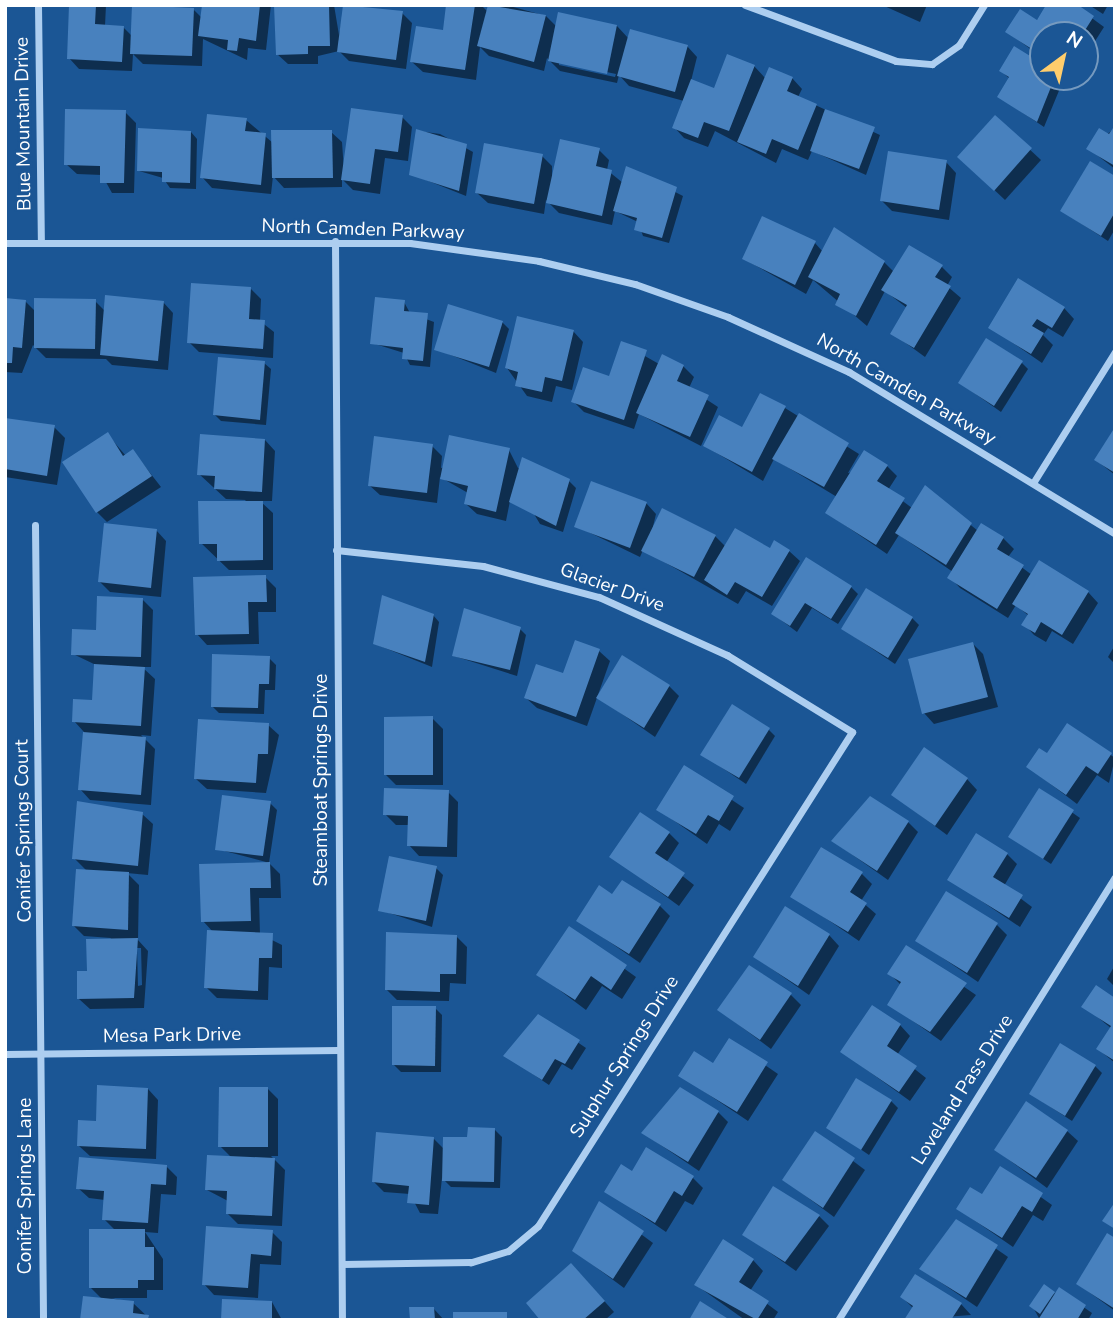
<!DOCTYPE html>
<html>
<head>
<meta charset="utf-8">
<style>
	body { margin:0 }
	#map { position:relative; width:1120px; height:1325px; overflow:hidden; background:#1b5695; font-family:"Nunito Sans",sans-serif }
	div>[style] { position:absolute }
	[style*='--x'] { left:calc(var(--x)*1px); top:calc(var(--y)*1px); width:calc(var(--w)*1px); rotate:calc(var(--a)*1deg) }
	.shadow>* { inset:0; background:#0007 }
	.building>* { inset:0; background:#4881be }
	.minor>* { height:7px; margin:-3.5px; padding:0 3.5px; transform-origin:3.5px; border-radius:3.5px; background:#adcef0 }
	span { translate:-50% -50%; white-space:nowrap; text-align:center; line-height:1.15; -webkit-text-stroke:5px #1b5695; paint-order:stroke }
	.street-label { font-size:19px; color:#fff }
	.frame { position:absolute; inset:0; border:7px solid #fff; pointer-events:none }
	.north { position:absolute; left:1029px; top:21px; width:70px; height:70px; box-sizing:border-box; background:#1b5695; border:2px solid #769abf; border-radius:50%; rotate:33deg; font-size:19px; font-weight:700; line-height:28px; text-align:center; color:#fff }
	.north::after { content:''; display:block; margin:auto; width:24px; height:32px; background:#ffcd6c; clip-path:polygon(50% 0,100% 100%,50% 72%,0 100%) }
</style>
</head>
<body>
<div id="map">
	<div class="shadow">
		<div style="clip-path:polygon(71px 5px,106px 5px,105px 26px,123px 27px,133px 37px,134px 5px,193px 9px,202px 18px,204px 5px,271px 5px,266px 50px,248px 48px,247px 60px,203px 39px,202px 66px,143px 64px,133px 54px,132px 71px,79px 69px,69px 58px)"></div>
		<div style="clip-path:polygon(276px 5px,334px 5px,339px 35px,345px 5px,402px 13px,412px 23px,406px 69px,349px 61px,339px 51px,318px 56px,318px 64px,288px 64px,277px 54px)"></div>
		<div style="clip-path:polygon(evenodd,448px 5px,481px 5px,488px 12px,490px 5px,506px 5px,546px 16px,557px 27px,617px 26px,629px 39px,687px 46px,697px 57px,691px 81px,715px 90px,754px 66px,766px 79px,792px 78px,802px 89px,798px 97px,880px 135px,866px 175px,812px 151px,808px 160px,782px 149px,776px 163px,715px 131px,708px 147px,684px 138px,674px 127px,684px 101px,629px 86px,619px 75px,617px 83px,560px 71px,547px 58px,544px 71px,489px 56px,480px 47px,476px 80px,423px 72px,412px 62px,444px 32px,448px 5px,559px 62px,616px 74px,615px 77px,559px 65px,559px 62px)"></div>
		<div style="clip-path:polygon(882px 5px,927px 5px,920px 22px)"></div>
		<div style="clip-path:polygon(1074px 5px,1104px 27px,1085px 57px,1085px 35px,1043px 35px,1043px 58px,1007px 32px)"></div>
		<div style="clip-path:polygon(1089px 5px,1108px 5px,1103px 14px)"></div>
		<div style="clip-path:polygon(1043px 66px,1043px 77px,1063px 81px,1044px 127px,999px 97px,1010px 79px,1001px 71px)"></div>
		<div style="clip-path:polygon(125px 112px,136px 123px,134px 193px,112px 193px,102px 175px,77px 174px,66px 164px)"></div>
		<div style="clip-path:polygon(402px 117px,412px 127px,408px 161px,385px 158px,380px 194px,353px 190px,342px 179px,342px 187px,284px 188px,273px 176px,271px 194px,212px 188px,202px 177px,246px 120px,273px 143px,331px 132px,342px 142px,344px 171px)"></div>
		<div style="clip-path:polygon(995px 117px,1041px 160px,1005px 200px,970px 167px)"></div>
		<div style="clip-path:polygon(1115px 128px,1115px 169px,1089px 149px)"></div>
		<div style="clip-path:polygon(418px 131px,440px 134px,473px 152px,466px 196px,411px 174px)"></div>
		<div style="clip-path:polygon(191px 132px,197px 139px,196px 189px,170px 188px,163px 178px,139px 171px)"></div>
		<div style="clip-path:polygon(599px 150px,609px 160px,607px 170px,623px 183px,628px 168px,683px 196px,669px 243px,643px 236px,638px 222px,615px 211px,612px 225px,559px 213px,546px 200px,544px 214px,488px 203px,477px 193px,542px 156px,552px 166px,552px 185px)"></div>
		<div style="clip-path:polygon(946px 162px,956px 173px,949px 220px,892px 211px,882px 201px)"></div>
		<div style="clip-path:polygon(1115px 178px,1115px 229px,1108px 241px,1062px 211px)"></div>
		<div style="clip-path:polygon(815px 243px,823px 252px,884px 262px,894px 272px,942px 267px,952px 277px,947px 286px,961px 298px,925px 357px,892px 333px,907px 308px,885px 291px,867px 326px,813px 280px,806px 294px,744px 259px)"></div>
		<div style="clip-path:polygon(251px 289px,261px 299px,260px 321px,274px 332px,273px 358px,199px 352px,189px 342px)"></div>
		<div style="clip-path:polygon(5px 300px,25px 301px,36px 312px,95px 301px,105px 311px,163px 302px,173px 313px,168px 370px,112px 365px,106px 359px,46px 358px,33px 345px,22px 373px,5px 372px)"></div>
		<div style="clip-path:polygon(404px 302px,410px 313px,434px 322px,430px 367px,410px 365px,404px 353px,372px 343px)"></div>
		<div style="clip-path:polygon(1064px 308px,1074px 319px,1063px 337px,1048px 328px,1043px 335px,1053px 345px,1042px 363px,990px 327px)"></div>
		<div style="clip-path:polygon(502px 322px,509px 329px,496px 373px,436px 349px)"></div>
		<div style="clip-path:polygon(573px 331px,583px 342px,572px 390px,556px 386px,552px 402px,527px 396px,507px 368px)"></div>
		<div style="clip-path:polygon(622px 343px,659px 364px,683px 366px,694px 377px,689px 388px,718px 407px,701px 446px,639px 414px,634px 429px,584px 412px,573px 401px,610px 379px)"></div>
		<div style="clip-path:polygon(264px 363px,271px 369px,266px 425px,221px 421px,215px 415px)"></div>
		<div style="clip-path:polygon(1022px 363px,1028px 369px,1001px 412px,960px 383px)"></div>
		<div style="clip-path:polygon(785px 408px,859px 454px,848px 473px,887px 466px,897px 476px,888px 490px,912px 508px,925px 487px,978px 531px,1003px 538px,1014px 549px,1008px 557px,1032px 575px,1088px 592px,1098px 603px,1073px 644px,1052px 631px,1046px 642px,1034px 635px,1024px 624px,1029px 616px,1016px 605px,1008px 618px,960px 588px,950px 577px,953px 572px,899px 535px,887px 554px,827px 513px,837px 497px,774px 459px,763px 481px,705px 446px)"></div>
		<div style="clip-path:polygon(5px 419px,54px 427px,65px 438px,57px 485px,5px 477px)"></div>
		<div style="clip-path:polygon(1115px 431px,1115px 475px,1096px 460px)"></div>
		<div style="clip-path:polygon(108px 435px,126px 456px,133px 451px,161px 487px,107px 522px,97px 512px)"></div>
		<div style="clip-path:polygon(265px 440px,275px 451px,272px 501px,260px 501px,273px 513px,273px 570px,229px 570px,201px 543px,246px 500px,226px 499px,199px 474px)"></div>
		<div style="clip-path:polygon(432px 446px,442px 456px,441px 468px,509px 450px,518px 468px,569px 481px,576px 488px,563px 532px,540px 524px,534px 514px,510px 501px,506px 521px,477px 514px,466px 504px,468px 493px,440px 477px,437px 503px,380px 495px,369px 485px)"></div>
		<div style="clip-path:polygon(646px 503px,656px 514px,651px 535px,715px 536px,726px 547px,789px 551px,800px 561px,772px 606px,746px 591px,738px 604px,643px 550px,640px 557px,576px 526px)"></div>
		<div style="clip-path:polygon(156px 530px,166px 541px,161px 597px,110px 592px,100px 582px)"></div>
		<div style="clip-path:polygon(265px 577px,276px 588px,276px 612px,258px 612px,259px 644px,207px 645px,197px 634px)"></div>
		<div style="clip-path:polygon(851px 587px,858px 594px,838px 624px,812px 608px,797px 632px,773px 614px)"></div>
		<div style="clip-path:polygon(142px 599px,153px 610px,151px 667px,142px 667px,155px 679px,151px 736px,141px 735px,155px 749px,151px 805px,90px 800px,80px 789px,84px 732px,74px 721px,93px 702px,96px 665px,73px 654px)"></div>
		<div style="clip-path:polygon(433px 615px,439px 622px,432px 667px,375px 644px)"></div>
		<div style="clip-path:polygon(912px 618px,919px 625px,895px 664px,843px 629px)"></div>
		<div style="clip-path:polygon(520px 629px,526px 635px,517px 676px,454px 656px)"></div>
		<div style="clip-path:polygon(973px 644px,983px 654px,998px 707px,934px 724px,924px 713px)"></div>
		<div style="clip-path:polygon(1115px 645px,1115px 664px,1108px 657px)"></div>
		<div style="clip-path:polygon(599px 651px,610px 661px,587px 726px,537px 708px,526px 698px)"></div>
		<div style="clip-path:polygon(269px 658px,276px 665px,275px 690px,265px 690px,264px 714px,219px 713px,212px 706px)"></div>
		<div style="clip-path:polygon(669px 686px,679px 696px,655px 737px,599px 698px)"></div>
		<div style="clip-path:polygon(432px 718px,443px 729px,443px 785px,396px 785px,386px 775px)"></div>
		<div style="clip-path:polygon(268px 725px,279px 735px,266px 793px,207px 789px,196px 779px)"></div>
		<div style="clip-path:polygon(1068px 725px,1115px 758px,1109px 783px,1097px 775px,1077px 804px,1028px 767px,1047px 756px)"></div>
		<div style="clip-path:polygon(769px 730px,775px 736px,746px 784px,702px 754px)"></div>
		<div style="clip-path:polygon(684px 768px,744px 808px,730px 831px,719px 824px,707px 844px,659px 810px)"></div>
		<div style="clip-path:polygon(967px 779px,977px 790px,947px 835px,893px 795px)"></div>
		<div style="clip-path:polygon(1040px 790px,1080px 818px,1051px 864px,1010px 837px)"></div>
		<div style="clip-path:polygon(448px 792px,458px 802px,457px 857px,419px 856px,409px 845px,410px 825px,396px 825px,385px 814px)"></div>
		<div style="clip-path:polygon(270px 803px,277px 810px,269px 863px,280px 874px,281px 898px,259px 898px,260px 934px,282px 945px,282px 968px,269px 967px,268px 1000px,217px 998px,206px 987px,213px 932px,203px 921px,266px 862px,217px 849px)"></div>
		<div style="clip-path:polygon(evenodd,142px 814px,153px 824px,148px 875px,127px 873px,139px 885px,138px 940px,148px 951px,144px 1008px,90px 1009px,79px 999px,111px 938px,84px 936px,74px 926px,87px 871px,74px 858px,142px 814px,137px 948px,141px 948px,142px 985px,138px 986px,137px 948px)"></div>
		<div style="clip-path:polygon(908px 822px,918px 832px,888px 880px,833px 841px)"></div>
		<div style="clip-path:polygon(669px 833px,679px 843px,666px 863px,694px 885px,679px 906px,612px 857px)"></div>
		<div style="clip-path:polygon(1007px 854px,1017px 864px,1004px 886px,1032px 907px,1020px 927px,949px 879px)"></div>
		<div style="clip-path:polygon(436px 868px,443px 875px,432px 927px,380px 910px)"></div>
		<div style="clip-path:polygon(861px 873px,872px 884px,861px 901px,876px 914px,859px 941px,793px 896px)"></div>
		<div style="clip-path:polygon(613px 896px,660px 906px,670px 916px,640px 963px,578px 920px)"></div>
		<div style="clip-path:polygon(997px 925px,1007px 935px,978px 982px,918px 941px)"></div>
		<div style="clip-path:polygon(569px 929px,636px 977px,622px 999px,602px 986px,586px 1010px,538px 974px)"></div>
		<div style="clip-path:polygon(829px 935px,839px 946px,809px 995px,755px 957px)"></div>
		<div style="clip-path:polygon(456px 936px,467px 947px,466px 984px,450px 983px,449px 1001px,397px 1000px,386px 989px)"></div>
		<div style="clip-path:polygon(906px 947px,976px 995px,941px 1041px,889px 1004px,901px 985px,890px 974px)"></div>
		<div style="clip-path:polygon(1115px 965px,1115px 987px,1107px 979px)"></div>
		<div style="clip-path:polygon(791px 995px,801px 1005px,771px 1049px,719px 1010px)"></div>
		<div style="clip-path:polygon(1115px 1000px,1115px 1063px,1098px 1049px,1112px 1029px,1084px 1006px)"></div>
		<div style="clip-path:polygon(435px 1008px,442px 1015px,441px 1072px,401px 1072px,394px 1065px)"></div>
		<div style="clip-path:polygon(539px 1016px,586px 1048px,572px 1070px,562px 1064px,549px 1085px,506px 1056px)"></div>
		<div style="clip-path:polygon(900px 1025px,910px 1036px,897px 1055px,926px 1078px,910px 1101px,842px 1052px)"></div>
		<div style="clip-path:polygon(729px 1040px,778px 1074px,748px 1121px,681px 1076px,714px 1066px)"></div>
		<div style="clip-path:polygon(1095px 1066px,1102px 1073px,1072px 1121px,1031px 1094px)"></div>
		<div style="clip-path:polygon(148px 1089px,158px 1100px,156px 1159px,90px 1156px,79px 1146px,97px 1123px)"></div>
		<div style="clip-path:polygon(268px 1089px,278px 1099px,278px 1156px,271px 1156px,285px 1170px,282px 1226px,238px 1224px,227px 1213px,228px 1201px,207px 1190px,231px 1157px,220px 1146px)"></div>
		<div style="clip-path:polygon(891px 1101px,898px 1108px,869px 1155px,828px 1127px)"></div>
		<div style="clip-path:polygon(718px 1112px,728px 1122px,699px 1171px,643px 1133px)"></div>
		<div style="clip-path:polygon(495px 1130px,502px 1137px,500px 1188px,451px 1187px,442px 1178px,438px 1214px,420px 1213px,410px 1194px,384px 1192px,374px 1182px,434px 1139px,445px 1150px)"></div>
		<div style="clip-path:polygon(1067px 1131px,1078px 1141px,1047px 1188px,996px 1150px)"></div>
		<div style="clip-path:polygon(816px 1133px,865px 1170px,834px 1217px,784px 1180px)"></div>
		<div style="clip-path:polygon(166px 1166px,177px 1177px,176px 1195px,161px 1194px,158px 1233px,145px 1232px,163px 1259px,163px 1290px,147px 1290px,147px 1298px,111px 1298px,133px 1303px,151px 1320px,82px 1320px,103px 1300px,91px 1288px,116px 1231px,104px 1219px,105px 1200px,89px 1198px,78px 1188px)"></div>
		<div style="clip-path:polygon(1000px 1168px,1052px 1205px,1043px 1221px,1033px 1215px,1013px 1247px,958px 1209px,983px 1197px)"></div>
		<div style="clip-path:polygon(632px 1174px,693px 1178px,703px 1188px,693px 1205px,685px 1201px,666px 1232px,606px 1191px)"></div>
		<div style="clip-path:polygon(600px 1204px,653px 1243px,624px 1288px,574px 1251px)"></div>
		<div style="clip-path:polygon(819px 1216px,829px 1226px,796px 1271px,745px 1235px)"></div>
		<div style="clip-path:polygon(956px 1221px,1008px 1257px,977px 1307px,921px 1269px)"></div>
		<div style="clip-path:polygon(272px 1232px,282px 1242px,281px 1265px,260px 1264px,258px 1298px,214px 1295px,204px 1284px)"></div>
		<div style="clip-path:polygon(1115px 1240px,1115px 1311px,1078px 1284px)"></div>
		<div style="clip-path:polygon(753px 1260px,763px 1271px,750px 1291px,778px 1312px,773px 1320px,745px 1320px,696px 1285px)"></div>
		<div style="clip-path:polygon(582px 1276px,614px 1312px,605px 1320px,543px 1320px)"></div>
		<div style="clip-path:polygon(1059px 1290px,1092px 1313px,1088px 1320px,1040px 1320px,1034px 1309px)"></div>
		<div style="clip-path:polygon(902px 1297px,961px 1304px,971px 1315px,906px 1320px,913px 1308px)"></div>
		<div style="clip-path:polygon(272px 1302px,282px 1320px,223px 1320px)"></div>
		<div style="clip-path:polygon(434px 1309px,444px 1320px,411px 1320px)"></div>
	</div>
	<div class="building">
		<div style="clip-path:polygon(69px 5px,96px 5px,95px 24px,124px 26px,122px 62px,67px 59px)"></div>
		<div style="clip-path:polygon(132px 5px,194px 8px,192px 56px,130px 54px)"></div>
		<div style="clip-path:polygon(202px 5px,260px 5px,256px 41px,239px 38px,237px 51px,227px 50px,228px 40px,198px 36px)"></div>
		<div style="clip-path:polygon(274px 5px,329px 5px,330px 46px,308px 46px,308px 54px,276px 55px)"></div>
		<div style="clip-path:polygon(343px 5px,403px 11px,396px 60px,337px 52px)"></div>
		<div style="clip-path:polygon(446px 5px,475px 5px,465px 70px,410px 62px,416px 26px,443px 30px)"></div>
		<div style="clip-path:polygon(488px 5px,546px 15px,534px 62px,477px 46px)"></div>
		<div style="clip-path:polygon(1046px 5px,1078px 5px,1094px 16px,1082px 35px,1043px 35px,1043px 56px,1005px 32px,1020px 9px,1037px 20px)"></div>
		<div style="clip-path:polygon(558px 12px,617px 25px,607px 74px,548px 61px)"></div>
		<div style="clip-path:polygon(630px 29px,688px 45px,675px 92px,617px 76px)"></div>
		<div style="clip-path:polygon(1014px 46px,1043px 64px,1043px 77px,1055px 77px,1037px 122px,997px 97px,1009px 77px,999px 71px)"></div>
		<div style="clip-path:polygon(727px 54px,755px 65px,729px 131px,704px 122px,698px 138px,672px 128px,691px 79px,714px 88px)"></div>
		<div style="clip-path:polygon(769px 67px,793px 77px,787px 91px,817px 104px,798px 150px,772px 139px,766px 154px,737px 142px)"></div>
		<div style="clip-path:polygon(351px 108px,403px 115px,398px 152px,375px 149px,370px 184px,341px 180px)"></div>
		<div style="clip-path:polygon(65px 109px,126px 110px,124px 183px,100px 183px,100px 166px,64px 165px)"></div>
		<div style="clip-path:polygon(825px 109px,875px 127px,859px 169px,810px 151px)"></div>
		<div style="clip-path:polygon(207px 114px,247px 118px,245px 131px,266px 133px,261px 185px,200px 178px)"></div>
		<div style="clip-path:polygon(995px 115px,1032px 148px,994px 191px,957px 157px)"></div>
		<div style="clip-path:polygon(1115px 125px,1115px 166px,1086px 149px,1099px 128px,1109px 134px)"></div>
		<div style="clip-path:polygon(138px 128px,191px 131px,190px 183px,162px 182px,162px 172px,137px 171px)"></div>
		<div style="clip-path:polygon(416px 129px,467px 144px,459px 191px,409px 175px)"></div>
		<div style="clip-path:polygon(271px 130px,332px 130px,333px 178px,272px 178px)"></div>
		<div style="clip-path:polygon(560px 139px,600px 148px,596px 166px,612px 170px,602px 216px,546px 203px)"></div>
		<div style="clip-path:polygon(484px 143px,543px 154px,534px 204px,475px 193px)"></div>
		<div style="clip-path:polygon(888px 151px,947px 160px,939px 210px,880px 201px)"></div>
		<div style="clip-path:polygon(1090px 161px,1115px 176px,1115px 212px,1101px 236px,1060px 211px)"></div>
		<div style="clip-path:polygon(626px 166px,677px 187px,662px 238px,634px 230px,637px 218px,613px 211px)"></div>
		<div style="clip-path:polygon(762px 216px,816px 241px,795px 285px,742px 259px)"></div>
		<div style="clip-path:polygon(834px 227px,885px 261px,856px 316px,835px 305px,840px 294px,808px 277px)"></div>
		<div style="clip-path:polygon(909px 245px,943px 265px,935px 277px,951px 286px,914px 348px,890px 334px,907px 305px,881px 290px)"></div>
		<div style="clip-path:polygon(1018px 278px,1065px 307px,1052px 328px,1037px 319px,1032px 326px,1044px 333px,1031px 354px,988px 328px)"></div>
		<div style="clip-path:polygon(191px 283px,251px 287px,249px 319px,265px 320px,263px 349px,187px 343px)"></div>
		<div style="clip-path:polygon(105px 295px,164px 301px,158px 361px,100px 355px)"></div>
		<div style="clip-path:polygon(375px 297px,405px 300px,404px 311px,428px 313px,423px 361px,402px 359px,403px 348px,370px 344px)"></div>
		<div style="clip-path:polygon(5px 298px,26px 300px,22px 348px,13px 347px,12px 363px,5px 363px)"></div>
		<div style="clip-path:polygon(34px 298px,96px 299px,95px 349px,34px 348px)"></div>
		<div style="clip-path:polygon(448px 304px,503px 321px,489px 367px,434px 350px)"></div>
		<div style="clip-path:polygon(517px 316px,574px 330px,562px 381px,545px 377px,542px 392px,515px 386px,518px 372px,505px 368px)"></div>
		<div style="clip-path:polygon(986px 338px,1023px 361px,994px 406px,958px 383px)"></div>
		<div style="clip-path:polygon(621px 341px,647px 350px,624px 420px,571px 402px,583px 367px,609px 376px)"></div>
		<div style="clip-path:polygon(662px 354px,684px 365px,677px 381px,709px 395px,690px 437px,636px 413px)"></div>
		<div style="clip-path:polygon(218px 357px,265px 361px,260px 420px,213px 415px)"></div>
		<div style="clip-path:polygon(760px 393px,786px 406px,752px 472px,703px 446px,719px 415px,742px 427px)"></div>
		<div style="clip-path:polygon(799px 413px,849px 443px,824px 487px,772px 459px)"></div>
		<div style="clip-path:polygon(5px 418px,55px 425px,47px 476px,5px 469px)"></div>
		<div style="clip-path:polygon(1115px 427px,1115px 473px,1094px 460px)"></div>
		<div style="clip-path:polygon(108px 432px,123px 456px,133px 449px,152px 476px,96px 513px,62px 462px)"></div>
		<div style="clip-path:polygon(200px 434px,265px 439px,262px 492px,214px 489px,215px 476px,197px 475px)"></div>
		<div style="clip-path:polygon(449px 435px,510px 448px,496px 512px,464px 504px,468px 486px,440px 479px)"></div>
		<div style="clip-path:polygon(374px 436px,433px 444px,427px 493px,368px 486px)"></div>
		<div style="clip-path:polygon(864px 450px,888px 465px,877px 481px,905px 498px,876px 545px,825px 513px)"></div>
		<div style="clip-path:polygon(522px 457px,570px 479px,556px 526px,509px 502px)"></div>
		<div style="clip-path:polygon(591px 481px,647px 502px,630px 548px,574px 527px)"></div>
		<div style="clip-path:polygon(925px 485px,972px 523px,946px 565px,895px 533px)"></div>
		<div style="clip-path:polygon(198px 501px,263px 501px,263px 560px,217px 561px,217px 544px,199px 544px)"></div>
		<div style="clip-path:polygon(662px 508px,716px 535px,694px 577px,641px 551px)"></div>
		<div style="clip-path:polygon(104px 523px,157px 529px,151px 588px,98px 582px)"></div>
		<div style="clip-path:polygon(981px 523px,1004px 537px,997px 549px,1024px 565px,997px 609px,947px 578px)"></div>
		<div style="clip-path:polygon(735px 528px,770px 548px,774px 540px,790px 550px,762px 597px,735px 582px,727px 595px,704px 580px)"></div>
		<div style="clip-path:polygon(806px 557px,852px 586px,831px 619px,805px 603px,790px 626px,771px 614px)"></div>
		<div style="clip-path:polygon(1039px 560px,1089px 591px,1062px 635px,1041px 622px,1035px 633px,1021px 625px,1028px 614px,1012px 604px)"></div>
		<div style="clip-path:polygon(266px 575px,267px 602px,248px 602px,249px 634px,195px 635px,193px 577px)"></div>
		<div style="clip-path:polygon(866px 588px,913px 617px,888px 658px,841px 629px)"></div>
		<div style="clip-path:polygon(382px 595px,434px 614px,425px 662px,373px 644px)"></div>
		<div style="clip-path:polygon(97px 596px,143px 598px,141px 657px,71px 655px,72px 629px,96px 630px)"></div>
		<div style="clip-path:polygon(464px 608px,521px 627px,510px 670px,452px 656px)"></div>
		<div style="clip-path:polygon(575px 640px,600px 649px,576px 717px,524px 698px,536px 664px,563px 673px)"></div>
		<div style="clip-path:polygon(973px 642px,988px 697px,922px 714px,908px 659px)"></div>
		<div style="clip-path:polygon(212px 654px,270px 656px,269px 684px,259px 684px,258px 708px,211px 707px)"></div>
		<div style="clip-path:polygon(622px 655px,670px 685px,644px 728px,596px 698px)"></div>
		<div style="clip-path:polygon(94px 664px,145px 667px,141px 726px,72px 722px,73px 699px,92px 700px)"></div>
		<div style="clip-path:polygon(732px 704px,770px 728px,739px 778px,700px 755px)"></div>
		<div style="clip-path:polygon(433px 716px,433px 775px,384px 775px,384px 717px)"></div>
		<div style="clip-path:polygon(198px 719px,269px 723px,268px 754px,258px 754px,256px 783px,194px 779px)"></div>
		<div style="clip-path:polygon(1067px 723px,1112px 753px,1098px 774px,1086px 766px,1066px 795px,1026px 767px,1039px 748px,1047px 753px)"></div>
		<div style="clip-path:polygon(83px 732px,146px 737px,141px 795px,78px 790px)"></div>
		<div style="clip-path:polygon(924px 747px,968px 778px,935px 826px,891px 795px)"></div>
		<div style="clip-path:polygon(684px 765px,734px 796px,719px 821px,708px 815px,696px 834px,656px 810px)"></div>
		<div style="clip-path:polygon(384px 788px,449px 790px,447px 847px,407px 846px,408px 816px,383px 815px)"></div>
		<div style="clip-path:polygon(1039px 788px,1074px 810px,1043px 859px,1008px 837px)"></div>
		<div style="clip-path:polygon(222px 795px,271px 801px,263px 856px,215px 850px)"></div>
		<div style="clip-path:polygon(870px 796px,909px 821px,877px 871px,831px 841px)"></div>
		<div style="clip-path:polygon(77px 801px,143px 812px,138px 866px,72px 859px)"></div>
		<div style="clip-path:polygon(640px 812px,670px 832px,655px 853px,685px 873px,668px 897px,609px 857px)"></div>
		<div style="clip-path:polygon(976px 833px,1008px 853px,993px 877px,1023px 895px,1009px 918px,947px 880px)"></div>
		<div style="clip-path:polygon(821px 847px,863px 872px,850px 892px,867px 903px,848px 932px,790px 897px)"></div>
		<div style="clip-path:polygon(389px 856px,437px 866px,426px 921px,378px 911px)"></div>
		<div style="clip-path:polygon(270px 862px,271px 888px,250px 888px,251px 921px,201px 922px,199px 864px)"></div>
		<div style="clip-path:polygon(76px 869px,129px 872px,128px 930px,72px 926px)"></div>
		<div style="clip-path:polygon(622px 880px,661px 904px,629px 954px,576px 921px,599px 885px,612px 894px)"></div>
		<div style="clip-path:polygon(946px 891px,998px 923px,967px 973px,915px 941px)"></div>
		<div style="clip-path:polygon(785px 906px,830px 934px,798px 986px,753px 957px)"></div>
		<div style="clip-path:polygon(569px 926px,627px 965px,611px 990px,591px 976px,575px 1000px,536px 975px)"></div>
		<div style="clip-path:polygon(207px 930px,273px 933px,272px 958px,259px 958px,258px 991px,204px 988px)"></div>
		<div style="clip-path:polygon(386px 932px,457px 935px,456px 974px,440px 974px,440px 992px,385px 990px)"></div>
		<div style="clip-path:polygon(138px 938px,134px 998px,77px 999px,77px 971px,87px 971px,86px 939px)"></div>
		<div style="clip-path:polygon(906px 945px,967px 983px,930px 1032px,887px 1005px,901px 982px,887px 974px)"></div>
		<div style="clip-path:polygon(749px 965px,792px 993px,760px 1040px,717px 1010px)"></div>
		<div style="clip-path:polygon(1096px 985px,1115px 998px,1115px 1061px,1096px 1049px,1111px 1026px,1081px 1007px)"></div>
		<div style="clip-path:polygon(872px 1005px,901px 1024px,887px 1046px,917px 1066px,899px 1092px,840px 1052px)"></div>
		<div style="clip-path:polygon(392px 1006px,436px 1006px,435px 1066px,392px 1065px)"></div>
		<div style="clip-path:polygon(538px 1014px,580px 1040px,565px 1064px,555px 1059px,542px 1080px,503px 1056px)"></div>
		<div style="clip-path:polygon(729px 1038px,768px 1062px,737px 1112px,678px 1076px,694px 1051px,713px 1063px)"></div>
		<div style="clip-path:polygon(1060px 1043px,1096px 1065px,1065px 1116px,1029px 1094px)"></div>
		<div style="clip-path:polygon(856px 1078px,892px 1100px,861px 1150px,826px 1128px)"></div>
		<div style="clip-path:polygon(97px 1085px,148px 1088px,146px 1149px,77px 1146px,78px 1120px,96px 1121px)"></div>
		<div style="clip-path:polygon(219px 1087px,268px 1087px,268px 1147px,218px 1147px)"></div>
		<div style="clip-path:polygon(680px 1087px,719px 1111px,688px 1162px,641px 1133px)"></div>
		<div style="clip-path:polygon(1026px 1101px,1068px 1130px,1036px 1178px,994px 1150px)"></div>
		<div style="clip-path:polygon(468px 1127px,495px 1128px,494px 1182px,442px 1181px,443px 1137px,467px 1137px)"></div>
		<div style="clip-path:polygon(815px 1131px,855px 1158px,823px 1208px,782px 1180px)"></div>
		<div style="clip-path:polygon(376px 1132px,434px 1137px,429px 1205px,407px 1203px,409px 1186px,372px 1182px)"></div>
		<div style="clip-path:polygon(646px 1147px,694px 1176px,682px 1196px,674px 1191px,655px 1223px,604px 1192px,621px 1164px,632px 1171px)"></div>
		<div style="clip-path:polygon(207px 1155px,275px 1158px,272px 1216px,226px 1214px,227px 1191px,205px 1190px)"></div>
		<div style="clip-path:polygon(79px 1157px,167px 1165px,166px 1185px,151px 1184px,148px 1223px,102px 1220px,104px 1191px,76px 1189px)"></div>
		<div style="clip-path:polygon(1000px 1166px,1043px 1193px,1032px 1212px,1022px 1206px,1002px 1238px,956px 1209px,970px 1187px,982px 1194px)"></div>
		<div style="clip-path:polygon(773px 1186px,820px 1215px,785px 1262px,742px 1235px)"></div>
		<div style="clip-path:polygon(599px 1201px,644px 1231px,613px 1279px,572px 1251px)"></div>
		<div style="clip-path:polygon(1115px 1202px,1115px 1229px,1102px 1221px)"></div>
		<div style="clip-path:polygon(956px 1219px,998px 1245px,966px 1298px,919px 1269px)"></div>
		<div style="clip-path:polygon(206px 1226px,273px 1230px,271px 1256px,251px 1254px,248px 1288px,202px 1285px)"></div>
		<div style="clip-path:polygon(89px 1229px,145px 1229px,145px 1247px,154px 1247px,154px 1280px,138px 1280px,138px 1288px,89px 1288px)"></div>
		<div style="clip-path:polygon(1107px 1233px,1115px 1238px,1115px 1309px,1076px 1284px)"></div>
		<div style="clip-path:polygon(723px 1239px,754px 1259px,739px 1282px,769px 1301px,757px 1320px,694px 1285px)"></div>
		<div style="clip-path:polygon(571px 1263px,605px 1301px,583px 1320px,540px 1320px,526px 1303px)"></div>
		<div style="clip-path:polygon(915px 1274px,962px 1303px,951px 1320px,904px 1320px,913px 1306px,900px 1297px)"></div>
		<div style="clip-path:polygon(1044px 1284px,1055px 1292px,1040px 1314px,1029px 1306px)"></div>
		<div style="clip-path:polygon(1059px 1287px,1086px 1305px,1077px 1320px,1038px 1320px)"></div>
		<div style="clip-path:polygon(83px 1296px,134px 1301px,133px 1313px,149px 1315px,148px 1320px,80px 1320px)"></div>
		<div style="clip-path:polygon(222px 1299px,272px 1301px,272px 1320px,221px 1320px)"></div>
		<div style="clip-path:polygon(700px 1301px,730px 1320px,689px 1320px)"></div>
		<div style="clip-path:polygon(409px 1307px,434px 1307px,435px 1320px,410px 1320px)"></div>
		<div style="clip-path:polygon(453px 1312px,507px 1312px,507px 1320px,453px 1320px)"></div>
	</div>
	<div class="minor">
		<div style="--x:38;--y:5;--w:237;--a:89.3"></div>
		<div style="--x:745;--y:5;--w:161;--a:20.3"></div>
		<div style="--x:896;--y:61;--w:36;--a:5"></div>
		<div style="--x:932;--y:64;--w:33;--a:-35"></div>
		<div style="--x:959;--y:45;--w:47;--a:-58"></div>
		<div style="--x:335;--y:241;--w:1079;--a:89.63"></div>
		<div style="--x:5;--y:243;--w:405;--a:0"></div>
		<div style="--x:410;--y:243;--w:130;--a:7.9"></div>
		<div style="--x:539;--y:261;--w:99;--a:13.5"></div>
		<div style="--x:635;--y:284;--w:99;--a:19.5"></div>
		<div style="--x:728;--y:317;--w:133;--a:24.4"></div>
		<div style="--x:849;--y:372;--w:311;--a:31.3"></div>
		<div style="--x:1033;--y:483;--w:155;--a:-58"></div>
		<div style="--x:35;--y:525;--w:795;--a:89.42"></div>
		<div style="--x:336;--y:550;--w:148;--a:6.2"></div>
		<div style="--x:483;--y:566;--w:120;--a:15"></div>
		<div style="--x:599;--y:597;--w:141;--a:24.4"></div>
		<div style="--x:727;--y:655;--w:147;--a:31.6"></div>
		<div style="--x:852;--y:732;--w:585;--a:122.44"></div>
		<div style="--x:538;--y:1226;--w:39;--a:140"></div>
		<div style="--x:508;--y:1251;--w:39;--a:163"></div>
		<div style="--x:471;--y:1262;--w:129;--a:179.1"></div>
		<div style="--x:5;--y:1054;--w:334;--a:-0.7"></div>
		<div style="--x:838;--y:1320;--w:522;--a:-57.98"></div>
	</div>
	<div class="street-label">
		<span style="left:24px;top:124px;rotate:-91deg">Blue Mountain Drive</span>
		<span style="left:363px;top:230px;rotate:2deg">North Camden Parkway</span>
		<span style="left:906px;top:390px;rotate:30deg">North Camden Parkway</span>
		<span style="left:612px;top:588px;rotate:20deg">Glacier Drive</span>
		<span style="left:322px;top:780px;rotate:-90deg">Steamboat Springs Drive</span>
		<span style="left:24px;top:831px;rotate:-91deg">Conifer Springs Court</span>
		<span style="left:172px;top:1036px;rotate:-1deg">Mesa Park Drive</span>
		<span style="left:625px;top:1057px;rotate:-58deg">Sulphur Springs Drive</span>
		<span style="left:963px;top:1090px;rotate:-58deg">Loveland Pass Drive</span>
		<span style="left:26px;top:1186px;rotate:-90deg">Conifer Springs Lane</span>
	</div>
	<div class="frame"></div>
	<div class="north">N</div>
</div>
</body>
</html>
